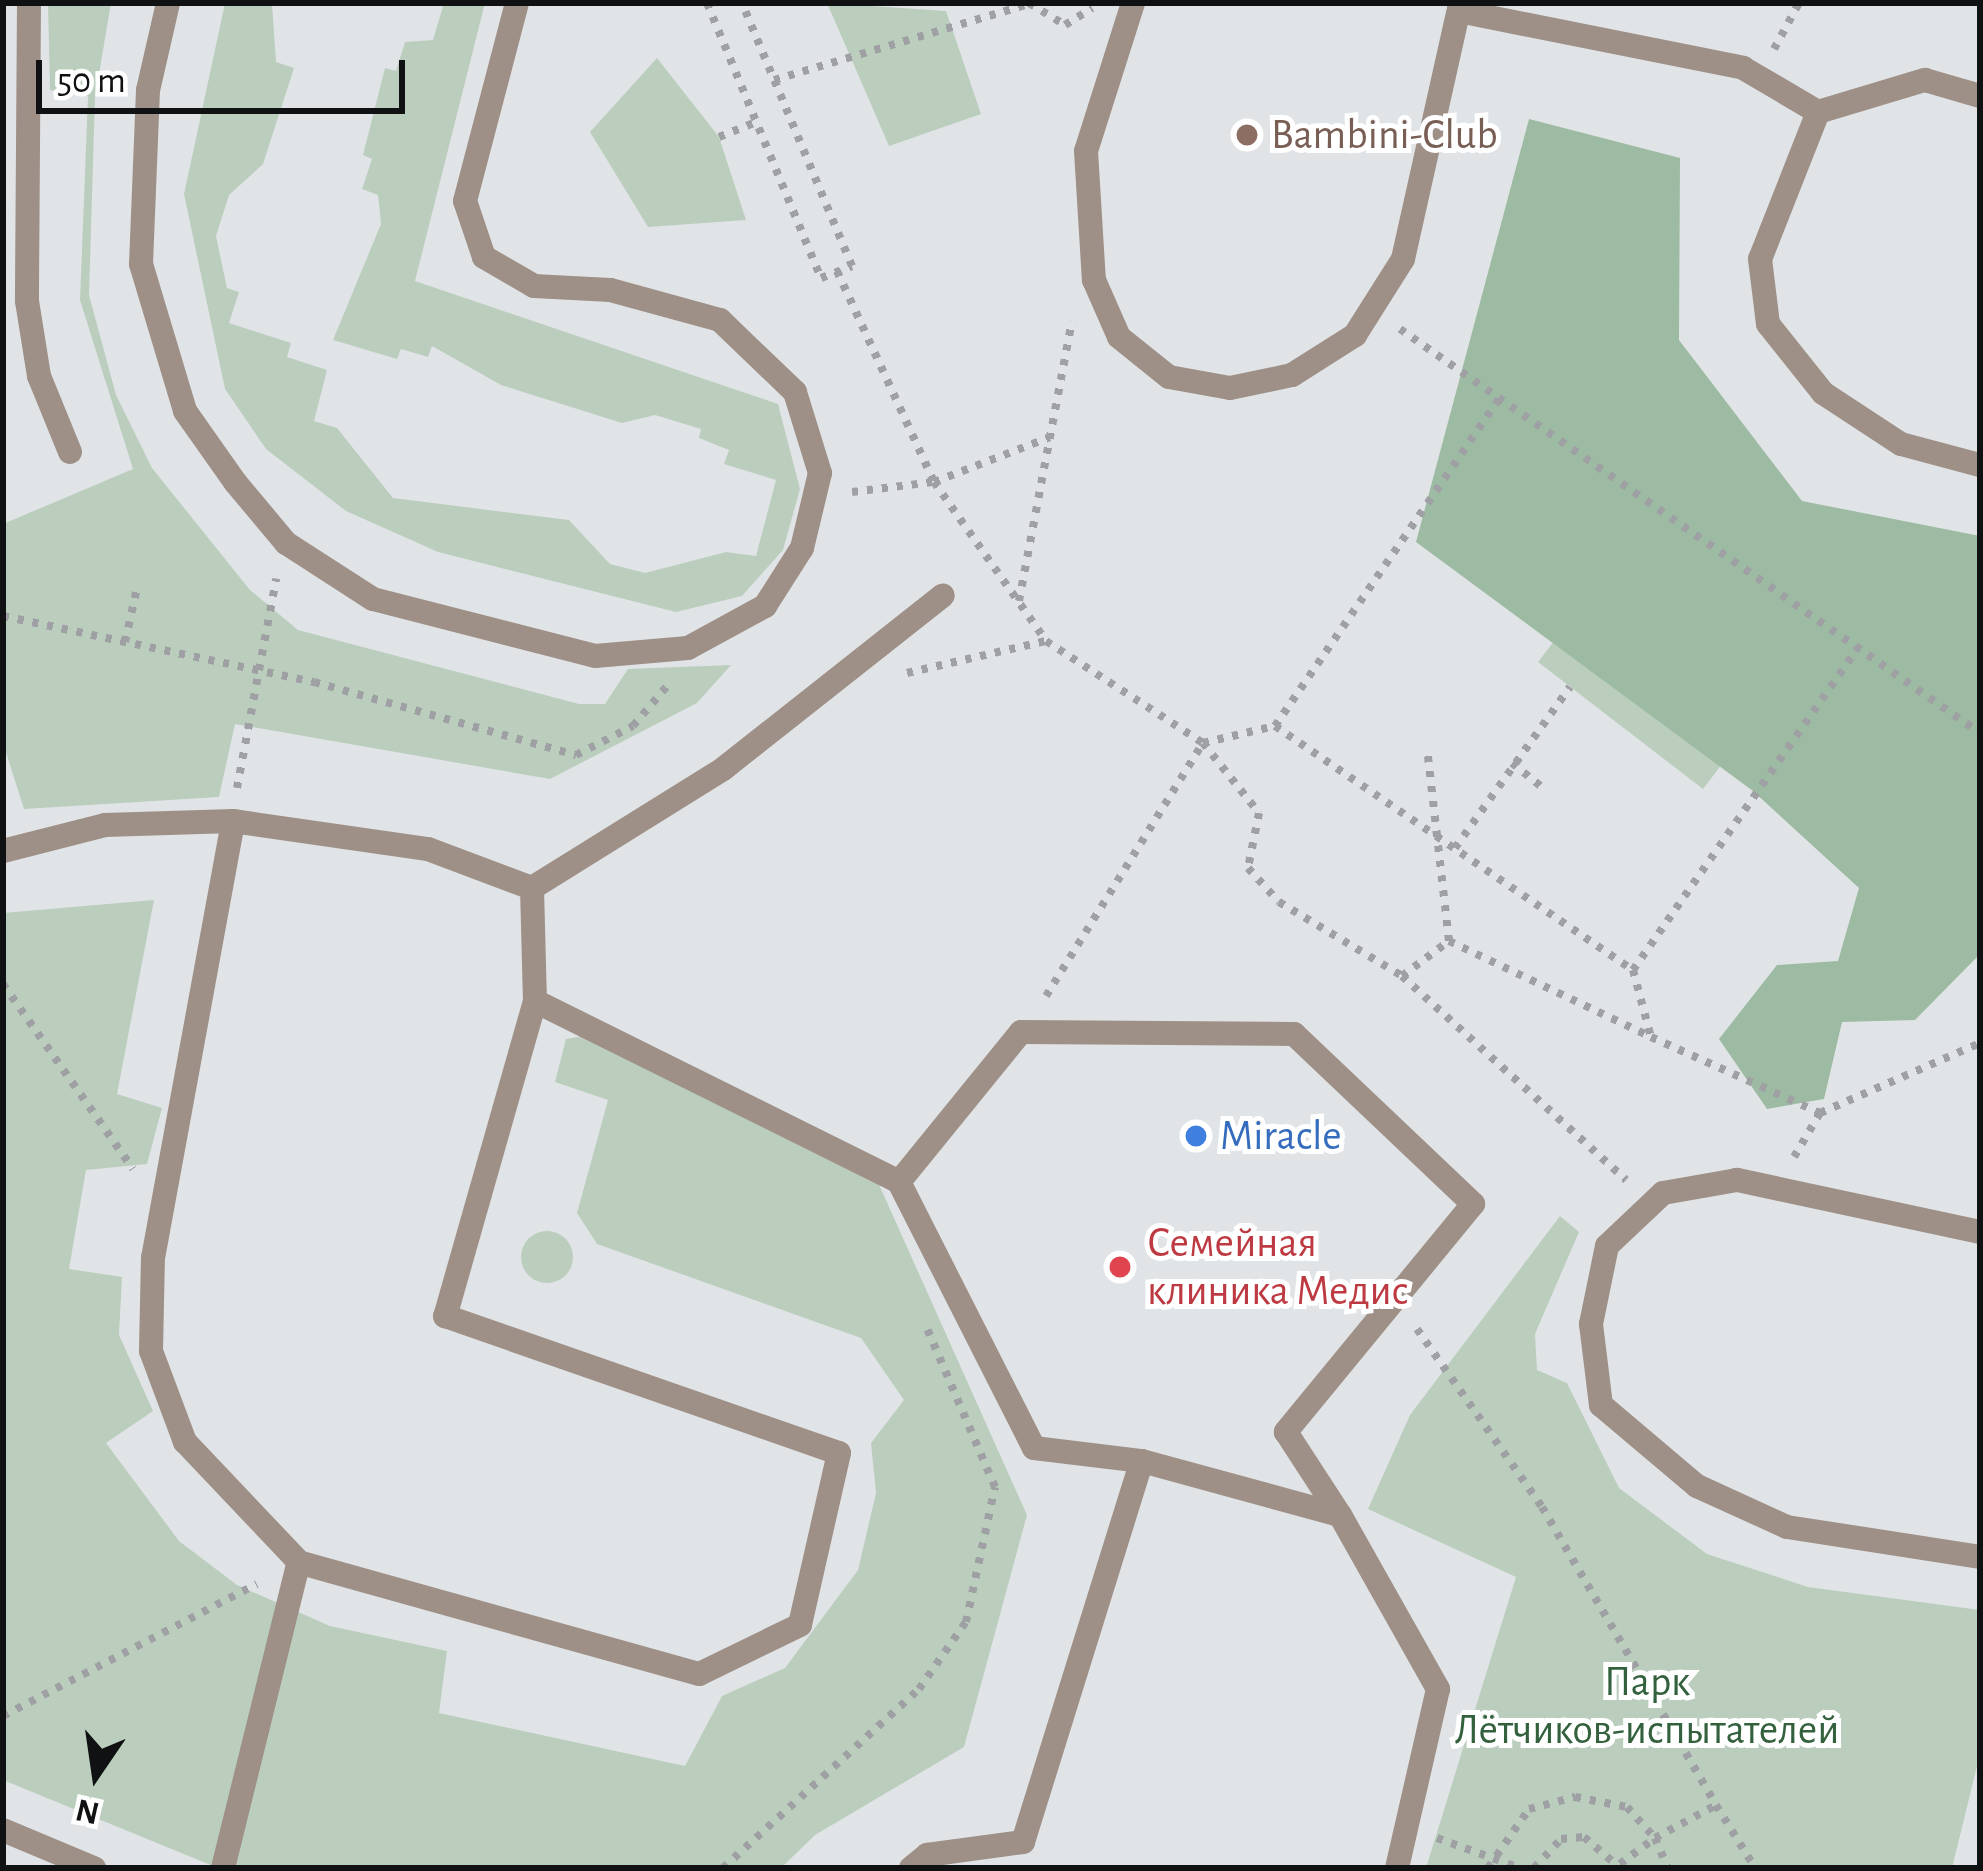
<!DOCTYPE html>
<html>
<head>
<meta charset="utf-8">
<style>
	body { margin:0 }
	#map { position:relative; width:1983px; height:1871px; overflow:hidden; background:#e1e4e7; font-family:"Alegreya Sans",sans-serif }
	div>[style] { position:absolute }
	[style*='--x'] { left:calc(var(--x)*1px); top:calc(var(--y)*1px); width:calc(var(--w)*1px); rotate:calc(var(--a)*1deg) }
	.green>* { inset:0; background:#bbcebe }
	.round { border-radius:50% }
	.forest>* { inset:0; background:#9dbaa2 }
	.path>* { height:8px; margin-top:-4px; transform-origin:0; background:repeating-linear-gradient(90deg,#9ea0a3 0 6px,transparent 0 15px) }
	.lane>* { height:24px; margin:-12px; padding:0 12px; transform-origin:12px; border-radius:12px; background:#9e9087 }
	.dots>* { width:33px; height:33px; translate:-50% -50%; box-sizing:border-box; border:6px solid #fff; border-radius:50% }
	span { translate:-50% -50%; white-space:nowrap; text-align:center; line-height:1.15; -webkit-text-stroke:10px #fff; paint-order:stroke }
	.education-label { font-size:42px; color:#785e54 }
	.left { translate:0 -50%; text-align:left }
	.shop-label { font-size:42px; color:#366cbe }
	.health-label { font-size:42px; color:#be3a42 }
	.park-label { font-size:42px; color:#33613d }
	.frame { position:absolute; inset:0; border:6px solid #101112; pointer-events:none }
	.north { position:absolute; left:36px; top:1715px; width:120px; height:120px; -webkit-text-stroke:9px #fff; paint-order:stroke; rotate:193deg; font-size:33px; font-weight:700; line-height:48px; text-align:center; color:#101112 }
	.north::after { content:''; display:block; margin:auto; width:42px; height:54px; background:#101112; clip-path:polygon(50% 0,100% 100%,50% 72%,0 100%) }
	.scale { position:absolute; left:36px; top:60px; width:369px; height:54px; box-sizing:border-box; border:6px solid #101112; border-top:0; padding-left:15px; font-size:36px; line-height:42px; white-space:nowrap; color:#101112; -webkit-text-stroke:9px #fff; paint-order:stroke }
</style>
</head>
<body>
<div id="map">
	<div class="green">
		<div style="clip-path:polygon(48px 3px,111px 3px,95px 98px,89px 295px,116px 395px,152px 468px,250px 590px,298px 630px,579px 704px,605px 704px,628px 669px,731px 665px,697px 703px,550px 779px,235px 724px,219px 797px,24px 809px,3px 743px,3px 524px,133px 469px,80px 300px,88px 96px,50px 90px)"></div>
		<div style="clip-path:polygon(225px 3px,272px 3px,276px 62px,294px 68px,263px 164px,229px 195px,216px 236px,227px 288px,239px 292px,229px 323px,291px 343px,287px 357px,327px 370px,314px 421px,337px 428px,393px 498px,569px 520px,610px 564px,645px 573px,726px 552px,756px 556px,776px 480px,724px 464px,729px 450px,699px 438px,701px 429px,655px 415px,622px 423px,501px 385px,432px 346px,428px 357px,401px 349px,397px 359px,333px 340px,381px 224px,378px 195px,362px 189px,372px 159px,363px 155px,385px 68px,396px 71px,405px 42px,433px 40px,444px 3px,485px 3px,415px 281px,778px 404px,800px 489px,783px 550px,742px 596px,676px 612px,438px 552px,346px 511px,266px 449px,225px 389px,184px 194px)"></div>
		<div style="clip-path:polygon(827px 3px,946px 11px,981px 114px,889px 146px)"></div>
		<div style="clip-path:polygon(657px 58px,719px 137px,746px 220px,648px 227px,590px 132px)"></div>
		<div style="clip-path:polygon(1610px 568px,1775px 695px,1703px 789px,1538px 662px)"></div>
		<div style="clip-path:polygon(154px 900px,117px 1094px,162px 1108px,147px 1164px,86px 1170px,69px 1269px,122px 1277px,119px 1335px,153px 1411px,106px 1443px,179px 1541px,237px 1585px,330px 1626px,447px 1651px,439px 1713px,685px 1766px,722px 1696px,785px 1668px,858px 1570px,876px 1493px,871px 1443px,904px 1400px,861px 1338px,597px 1244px,577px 1213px,608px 1100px,555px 1082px,566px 1039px,583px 1036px,877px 1180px,1027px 1515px,964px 1747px,815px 1835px,781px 1868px,218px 1868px,3px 1780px,3px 913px)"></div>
		<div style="clip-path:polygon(1560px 1216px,1579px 1232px,1535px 1334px,1537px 1370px,1567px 1383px,1619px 1488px,1707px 1554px,1808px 1587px,1980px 1610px,1980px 1754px,1952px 1868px,1426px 1868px,1516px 1577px,1368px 1509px,1410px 1415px)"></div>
		<div class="round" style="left:521px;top:1231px;width:52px;height:52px"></div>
	</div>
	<div class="forest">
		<div style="clip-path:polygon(1529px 119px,1680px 158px,1679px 340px,1802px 501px,1980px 536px,1980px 954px,1915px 1020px,1842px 1022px,1824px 1099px,1767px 1109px,1719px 1039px,1777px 965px,1838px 961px,1859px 888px,1753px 791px,1416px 542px)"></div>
	</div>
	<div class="path">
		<div style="--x:707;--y:3;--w:298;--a:67.5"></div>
		<div style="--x:821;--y:278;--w:33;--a:-21"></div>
		<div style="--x:852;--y:266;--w:285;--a:-112.7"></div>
		<div style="--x:1029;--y:3;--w:42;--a:31.4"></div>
		<div style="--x:1065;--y:25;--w:32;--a:-32"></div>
		<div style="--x:1774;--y:49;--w:52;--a:-61.5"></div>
		<div style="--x:774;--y:80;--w:266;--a:-16.6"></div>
		<div style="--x:719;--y:137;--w:40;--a:-22"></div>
		<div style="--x:837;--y:271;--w:232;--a:65.3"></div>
		<div style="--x:934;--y:482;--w:194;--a:54.8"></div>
		<div style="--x:1046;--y:641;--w:187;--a:33"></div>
		<div style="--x:1203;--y:743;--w:90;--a:51.3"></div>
		<div style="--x:1259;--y:813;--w:56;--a:101.3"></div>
		<div style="--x:1248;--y:868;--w:46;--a:47.6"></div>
		<div style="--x:1279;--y:902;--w:144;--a:31"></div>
		<div style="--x:1402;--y:976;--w:303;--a:42.3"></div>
		<div style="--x:1400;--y:329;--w:707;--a:34.86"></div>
		<div style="--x:852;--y:492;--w:83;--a:-7"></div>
		<div style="--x:934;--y:482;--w:124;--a:-21.2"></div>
		<div style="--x:1019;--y:601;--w:285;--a:-79.3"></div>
		<div style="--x:3;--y:616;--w:318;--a:12"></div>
		<div style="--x:314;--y:682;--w:272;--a:15.6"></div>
		<div style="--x:576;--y:755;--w:64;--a:-27"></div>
		<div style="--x:633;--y:726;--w:52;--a:-49.6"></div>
		<div style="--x:125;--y:642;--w:55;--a:-77.5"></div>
		<div style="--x:907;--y:673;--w:143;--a:-13"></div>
		<div style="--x:1275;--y:726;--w:398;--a:-55.6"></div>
		<div style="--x:1512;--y:763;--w:40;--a:39"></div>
		<div style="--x:237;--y:788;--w:213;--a:-79.4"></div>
		<div style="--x:1455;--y:848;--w:198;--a:-54.5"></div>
		<div style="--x:1449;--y:941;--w:224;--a:25.4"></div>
		<div style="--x:1633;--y:970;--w:69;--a:75"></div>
		<div style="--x:1651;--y:1037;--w:185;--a:24.2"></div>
		<div style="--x:1820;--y:1113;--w:51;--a:120.6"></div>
		<div style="--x:1402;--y:976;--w:59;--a:-36.7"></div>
		<div style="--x:1449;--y:941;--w:193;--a:-96.5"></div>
		<div style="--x:3;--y:984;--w:226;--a:54.9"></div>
		<div style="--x:1046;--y:996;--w:298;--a:-58.2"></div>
		<div style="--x:1203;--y:743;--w:74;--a:-13.3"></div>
		<div style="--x:1275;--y:726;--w:433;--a:34.3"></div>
		<div style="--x:1633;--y:970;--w:393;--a:-55.1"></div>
		<div style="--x:1820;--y:1113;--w:175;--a:-23.6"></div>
		<div style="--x:1417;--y:1329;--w:218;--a:54.9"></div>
		<div style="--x:1542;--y:1507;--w:345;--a:59.7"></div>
		<div style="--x:3;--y:1716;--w:286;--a:-27.5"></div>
		<div style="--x:1437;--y:1838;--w:88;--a:19.9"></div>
		<div style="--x:1620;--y:1864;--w:44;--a:-36.6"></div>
		<div style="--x:1655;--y:1838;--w:33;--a:67"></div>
		<div style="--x:723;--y:1868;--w:265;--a:-42.4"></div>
		<div style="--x:919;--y:1689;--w:82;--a:-55"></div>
		<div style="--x:966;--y:1622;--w:138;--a:-77.9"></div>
		<div style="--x:995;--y:1487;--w:177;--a:-113.2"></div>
		<div style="--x:1488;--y:1868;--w:72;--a:-55.2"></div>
		<div style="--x:1529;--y:1809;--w:48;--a:-14.6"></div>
		<div style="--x:1575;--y:1797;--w:53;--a:10.9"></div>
		<div style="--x:1627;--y:1807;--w:42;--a:47.9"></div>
		<div style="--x:1655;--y:1838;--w:69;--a:-28.4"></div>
		<div style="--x:1716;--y:1805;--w:74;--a:58.2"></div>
		<div style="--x:1534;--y:1868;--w:40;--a:-47"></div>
		<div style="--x:1561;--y:1839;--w:23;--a:-5"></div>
		<div style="--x:1584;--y:1837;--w:48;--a:40.7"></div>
	</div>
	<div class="lane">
		<div style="--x:29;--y:3;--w:298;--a:90.4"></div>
		<div style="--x:27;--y:301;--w:76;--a:80.9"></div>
		<div style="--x:39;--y:376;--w:82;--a:67.8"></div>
		<div style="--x:168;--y:3;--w:89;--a:102.9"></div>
		<div style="--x:148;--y:90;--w:174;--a:92.3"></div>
		<div style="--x:141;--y:264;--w:153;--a:73.3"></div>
		<div style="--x:185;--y:411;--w:87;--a:54.8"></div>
		<div style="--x:235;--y:482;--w:80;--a:50.1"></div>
		<div style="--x:286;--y:543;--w:103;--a:32.8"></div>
		<div style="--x:373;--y:599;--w:229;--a:14.4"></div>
		<div style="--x:595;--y:656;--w:93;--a:-4.9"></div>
		<div style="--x:688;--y:648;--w:88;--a:-28.6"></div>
		<div style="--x:765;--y:606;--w:69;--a:-57.5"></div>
		<div style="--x:802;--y:548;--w:77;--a:-76.5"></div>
		<div style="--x:820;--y:473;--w:85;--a:-107.2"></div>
		<div style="--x:795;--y:392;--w:104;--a:-136.2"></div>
		<div style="--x:720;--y:320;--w:114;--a:-164.7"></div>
		<div style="--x:610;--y:290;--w:76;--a:-177"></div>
		<div style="--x:534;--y:286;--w:58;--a:-149.9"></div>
		<div style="--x:484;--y:257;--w:59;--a:-108.7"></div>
		<div style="--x:465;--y:201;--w:205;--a:-75.3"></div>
		<div style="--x:1133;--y:3;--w:155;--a:107.6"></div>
		<div style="--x:1086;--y:151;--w:129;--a:86.5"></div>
		<div style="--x:1094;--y:280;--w:62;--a:66.3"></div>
		<div style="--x:1119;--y:337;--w:64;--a:38.7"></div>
		<div style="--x:1169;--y:377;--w:62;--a:10.2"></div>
		<div style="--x:1230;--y:388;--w:63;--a:-11.8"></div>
		<div style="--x:1292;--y:375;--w:75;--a:-32.4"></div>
		<div style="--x:1355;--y:335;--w:90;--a:-57.7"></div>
		<div style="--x:1403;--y:259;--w:262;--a:-77.4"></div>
		<div style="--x:1459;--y:11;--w:290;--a:11.3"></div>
		<div style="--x:1743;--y:68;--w:87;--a:30.4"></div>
		<div style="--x:1818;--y:112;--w:112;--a:-16.7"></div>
		<div style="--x:1925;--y:80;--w:57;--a:16.2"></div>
		<div style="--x:1818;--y:112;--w:158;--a:111.5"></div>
		<div style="--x:1760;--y:259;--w:65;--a:83"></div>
		<div style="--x:1768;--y:324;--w:88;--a:51.4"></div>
		<div style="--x:1823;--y:393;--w:93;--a:33.2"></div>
		<div style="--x:1901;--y:444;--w:82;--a:14.9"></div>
		<div style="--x:3;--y:851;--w:105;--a:-14.3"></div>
		<div style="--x:105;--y:825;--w:128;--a:-1.8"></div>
		<div style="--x:233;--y:821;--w:197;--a:8.2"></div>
		<div style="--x:428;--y:849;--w:111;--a:20.6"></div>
		<div style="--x:532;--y:888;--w:113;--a:88.5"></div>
		<div style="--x:535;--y:1001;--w:328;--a:105.9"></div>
		<div style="--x:445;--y:1316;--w:417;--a:19.2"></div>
		<div style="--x:839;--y:1453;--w:176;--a:102.8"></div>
		<div style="--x:800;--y:1625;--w:112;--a:154.1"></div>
		<div style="--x:699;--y:1674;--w:415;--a:-164.4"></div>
		<div style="--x:299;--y:1562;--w:166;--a:-133.5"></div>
		<div style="--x:185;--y:1442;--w:97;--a:-110.5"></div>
		<div style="--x:151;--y:1351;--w:93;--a:-88.8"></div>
		<div style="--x:153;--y:1258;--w:444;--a:-79.6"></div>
		<div style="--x:532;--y:888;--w:225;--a:-31.9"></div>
		<div style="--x:723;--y:769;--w:280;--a:-38.3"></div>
		<div style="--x:535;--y:1001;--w:407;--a:26.4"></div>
		<div style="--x:899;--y:1182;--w:298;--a:63.1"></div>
		<div style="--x:1034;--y:1448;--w:109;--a:6.9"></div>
		<div style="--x:899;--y:1182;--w:193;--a:-50.9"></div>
		<div style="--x:1021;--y:1032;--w:273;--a:0.4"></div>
		<div style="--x:1294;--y:1034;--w:247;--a:43.5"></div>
		<div style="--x:1473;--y:1204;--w:295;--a:129.4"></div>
		<div style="--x:1286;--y:1432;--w:99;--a:57"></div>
		<div style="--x:1980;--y:1232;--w:249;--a:-167.9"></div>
		<div style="--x:1737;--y:1180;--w:75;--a:170"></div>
		<div style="--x:1663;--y:1193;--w:77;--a:136.6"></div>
		<div style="--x:1607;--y:1246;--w:80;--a:101.6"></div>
		<div style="--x:1591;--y:1324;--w:82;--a:83"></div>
		<div style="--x:1601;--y:1405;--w:126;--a:40.2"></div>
		<div style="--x:1697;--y:1486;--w:99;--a:24.5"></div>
		<div style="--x:1787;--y:1527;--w:195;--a:8.8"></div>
		<div style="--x:3;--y:1830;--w:99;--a:22.7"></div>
		<div style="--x:223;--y:1868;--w:315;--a:-76.1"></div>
		<div style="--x:911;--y:1868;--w:21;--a:-39"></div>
		<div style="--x:927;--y:1855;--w:97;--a:-7.7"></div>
		<div style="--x:1023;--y:1842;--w:399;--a:-72.7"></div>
		<div style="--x:1142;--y:1461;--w:205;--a:15.3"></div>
		<div style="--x:1340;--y:1515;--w:200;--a:60.6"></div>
		<div style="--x:1438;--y:1689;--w:184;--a:102.9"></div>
	</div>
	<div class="dots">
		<div style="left:1247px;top:135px;background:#8d6e63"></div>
		<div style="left:1196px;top:1136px;background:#3f7fe0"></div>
		<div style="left:1120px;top:1267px;background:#e0444e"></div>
	</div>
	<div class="education-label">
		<span class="left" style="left:1271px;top:135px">Bambini-Club</span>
	</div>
	<div class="shop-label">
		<span class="left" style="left:1220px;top:1136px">Miracle</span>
	</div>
	<div class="health-label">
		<span class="left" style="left:1147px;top:1267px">Семейная<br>клиника Медис</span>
	</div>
	<div class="park-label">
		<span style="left:1647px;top:1706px">Парк<br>Лётчиков-испытателей</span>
	</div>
	<div class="frame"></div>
	<div class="north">N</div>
	<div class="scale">50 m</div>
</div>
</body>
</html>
